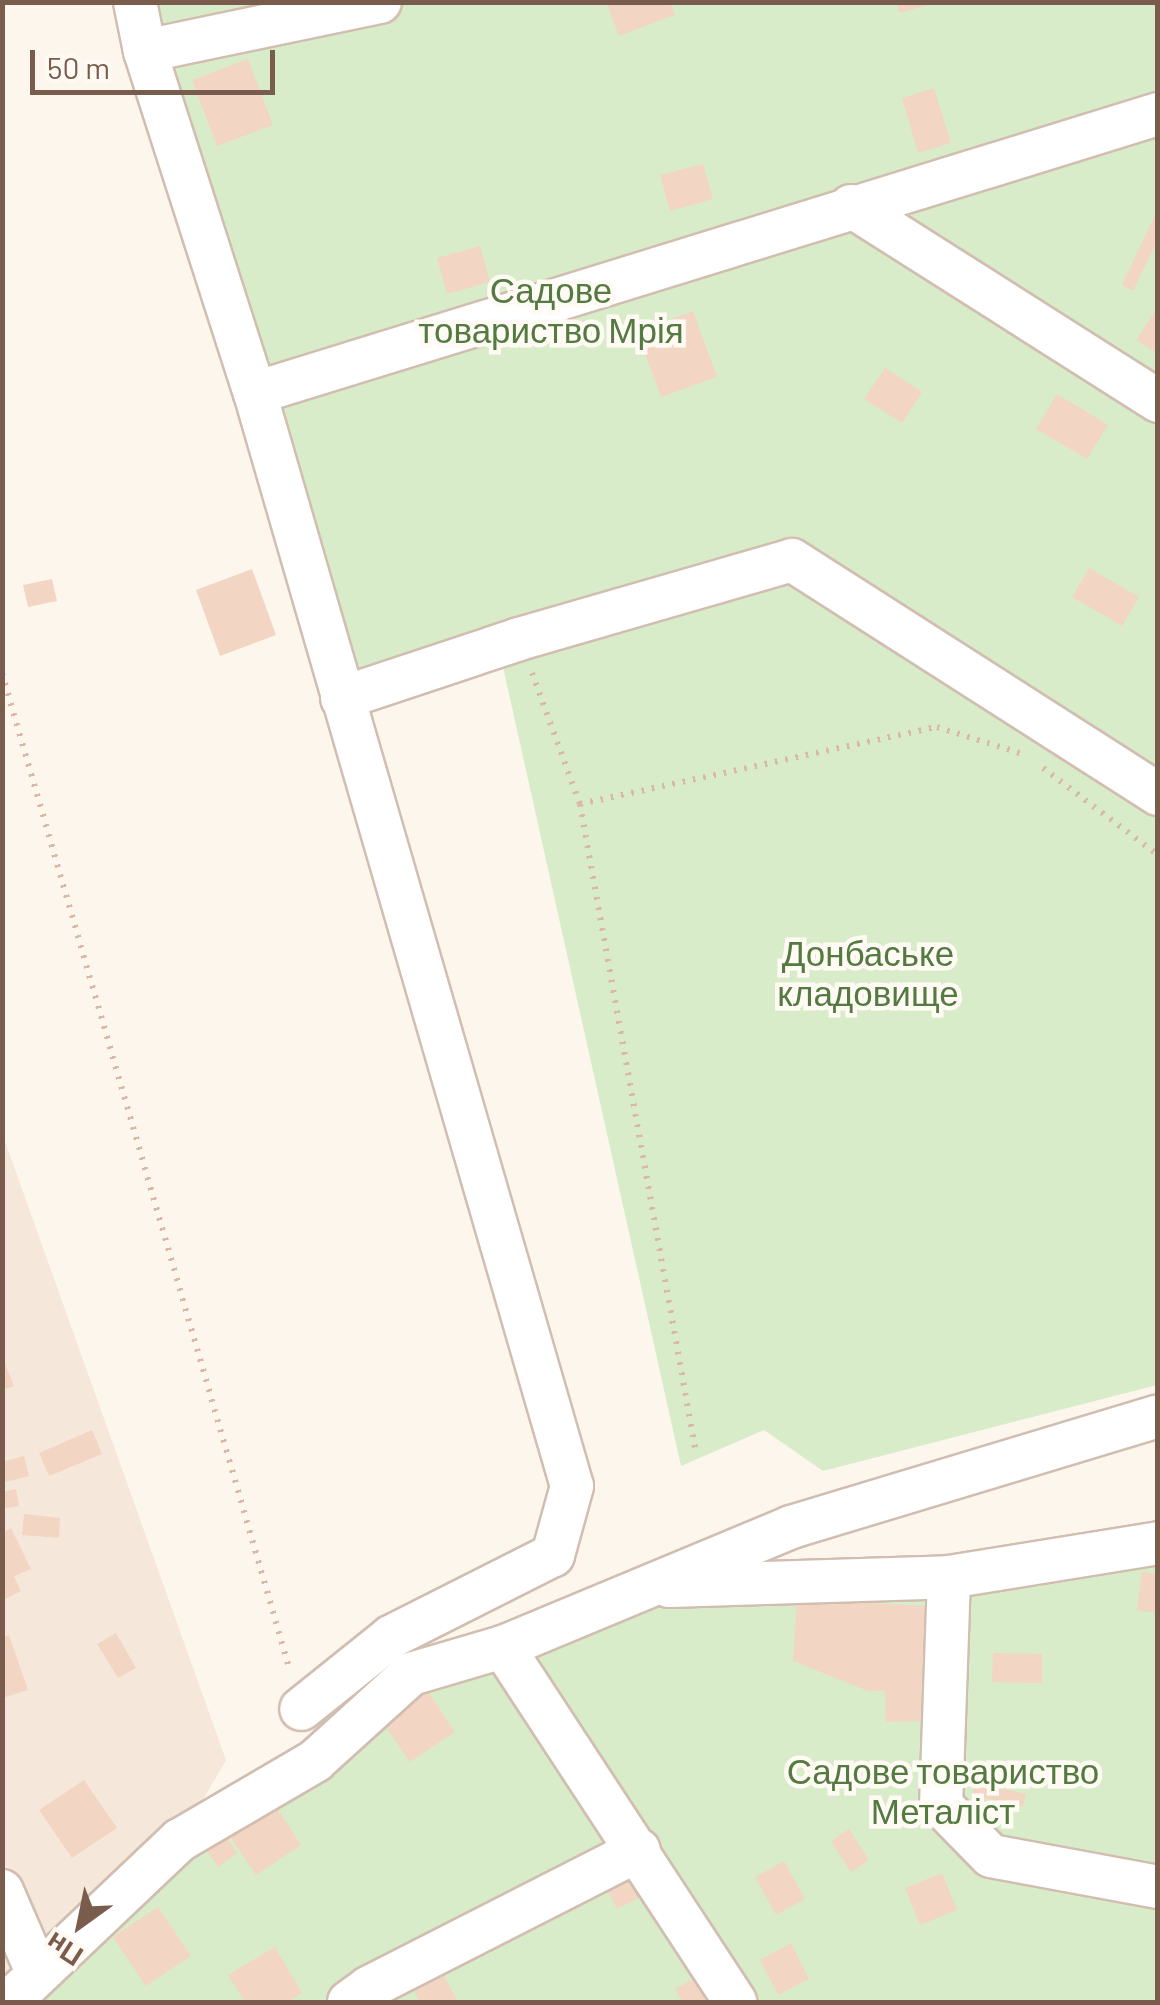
<!DOCTYPE html>
<html>
<head>
<meta charset="utf-8">
<style>
	body { margin:0 }
	#map { position:relative; width:1160px; height:2005px; overflow:hidden; background:#fdf6ec; font-family:Barlow,sans-serif }
	div>[style] { position:absolute }
	[style*='--x'] { left:calc(var(--x)*1px); top:calc(var(--y)*1px); width:calc(var(--w)*1px); rotate:calc(var(--a)*1deg) }
	.residential>* { inset:0; background:#f5e8da }
	.green>* { inset:0; background:#d8ecc9 }
	.building>* { inset:0; background:#f3d5c3 }
	.path>* { height:6px; margin-top:-3px; transform-origin:0; background:repeating-linear-gradient(90deg,#d9b8a5 0 2.5px,transparent 0 10.5px) }
	.roads { filter:drop-shadow(2px 0 #d1beb0) drop-shadow(-2px 0 #d1beb0) drop-shadow(0 2px #d1beb0) drop-shadow(0 -2px #d1beb0) }
	.minor>* { height:42px; margin:-21px; padding:0 21px; transform-origin:21px; border-radius:21px; background:#fff }
	span { translate:-50% -50%; white-space:nowrap; text-align:center; line-height:1.15; -webkit-text-stroke:9px #fffaf3; paint-order:stroke }
	.park-label { font-size:35px; color:#537a41 }
	.frame { position:absolute; inset:0; border:5px solid #7a5c4d; pointer-events:none }
	.north { position:absolute; left:30px; top:1875px; width:100px; height:100px; -webkit-text-stroke:8px #fffaf3; paint-order:stroke; rotate:213deg; font-size:28px; font-weight:700; line-height:40px; text-align:center; color:#7a5c4d }
	.north::after { content:''; display:block; margin:auto; width:35px; height:45px; background:#7a5c4d; clip-path:polygon(50% 0,100% 100%,50% 72%,0 100%) }
	.scale { position:absolute; left:30px; top:50px; width:245px; height:45px; box-sizing:border-box; border:5px solid #7a5c4d; border-top:0; padding-left:12px; font-size:30px; line-height:35px; white-space:nowrap; color:#7a5c4d; -webkit-text-stroke:8px #fffaf3; paint-order:stroke }
</style>
</head>
<body>
<div id="map">
	<div class="residential">
		<div style="clip-path:polygon(2px 1133px,226px 1760px,180px 1840px,2px 2002px)"></div>
	</div>
	<div class="green">
		<div style="clip-path:polygon(135px 3px,1157px 3px,1157px 794px,792px 560px,342px 698px)"></div>
		<div style="clip-path:polygon(797px 579px,1157px 817px,1157px 1385px,823px 1471px,764px 1430px,681px 1466px,501px 658px)"></div>
		<div style="clip-path:polygon(1157px 1543px,1157px 2002px,9px 2002px,411px 1674px,638px 1587px)"></div>
	</div>
	<div class="building">
		<div style="clip-path:polygon(606px 2px,670px 2px,675px 15px,619px 36px)"></div>
		<div style="clip-path:polygon(896px 2px,932px 2px,932px 4px,899px 13px)"></div>
		<div style="clip-path:polygon(248px 59px,273px 125px,217px 146px,192px 80px)"></div>
		<div style="clip-path:polygon(934px 88px,951px 143px,918px 153px,902px 98px)"></div>
		<div style="clip-path:polygon(703px 164px,713px 199px,670px 211px,660px 175px)"></div>
		<div style="clip-path:polygon(1155px 215px,1158px 239px,1133px 291px,1122px 285px)"></div>
		<div style="clip-path:polygon(480px 246px,490px 282px,447px 294px,437px 258px)"></div>
		<div style="clip-path:polygon(1158px 307px,1158px 354px,1136px 340px)"></div>
		<div style="clip-path:polygon(693px 311px,717px 377px,661px 397px,637px 332px)"></div>
		<div style="clip-path:polygon(885px 368px,922px 392px,902px 423px,864px 399px)"></div>
		<div style="clip-path:polygon(1057px 394px,1108px 425px,1087px 459px,1036px 429px)"></div>
		<div style="clip-path:polygon(1089px 568px,1139px 597px,1122px 626px,1072px 597px)"></div>
		<div style="clip-path:polygon(252px 569px,276px 635px,220px 656px,196px 590px)"></div>
		<div style="clip-path:polygon(52px 579px,57px 601px,28px 607px,23px 585px)"></div>
		<div style="clip-path:polygon(2px 1356px,14px 1386px,2px 1390px)"></div>
		<div style="clip-path:polygon(92px 1430px,102px 1454px,49px 1476px,39px 1453px)"></div>
		<div style="clip-path:polygon(24px 1456px,29px 1476px,2px 1483px,2px 1462px)"></div>
		<div style="clip-path:polygon(16px 1489px,19px 1506px,2px 1509px,2px 1492px)"></div>
		<div style="clip-path:polygon(24px 1514px,60px 1518px,59px 1538px,22px 1535px)"></div>
		<div style="clip-path:polygon(11px 1528px,31px 1569px,14px 1576px,21px 1591px,3px 1600px,3px 1532px)"></div>
		<div style="clip-path:polygon(1142px 1572px,1158px 1574px,1158px 1613px,1137px 1610px)"></div>
		<div style="clip-path:polygon(797px 1600px,930px 1606px,933px 1721px,886px 1722px,885px 1691px,868px 1691px,793px 1661px)"></div>
		<div style="clip-path:polygon(116px 1633px,136px 1668px,118px 1678px,97px 1644px)"></div>
		<div style="clip-path:polygon(9px 1635px,28px 1690px,2px 1698px,2px 1637px)"></div>
		<div style="clip-path:polygon(993px 1653px,1042px 1654px,1042px 1683px,992px 1682px)"></div>
		<div style="clip-path:polygon(423px 1684px,455px 1732px,410px 1762px,377px 1714px)"></div>
		<div style="clip-path:polygon(84px 1780px,117px 1828px,72px 1858px,39px 1810px)"></div>
		<div style="clip-path:polygon(975px 1783px,1026px 1794px,1023px 1807px,972px 1795px)"></div>
		<div style="clip-path:polygon(269px 1796px,301px 1845px,256px 1875px,224px 1827px)"></div>
		<div style="clip-path:polygon(220px 1828px,237px 1853px,218px 1867px,201px 1842px)"></div>
		<div style="clip-path:polygon(849px 1829px,869px 1860px,851px 1872px,831px 1841px)"></div>
		<div style="clip-path:polygon(784px 1861px,805px 1899px,776px 1915px,755px 1877px)"></div>
		<div style="clip-path:polygon(634px 1866px,648px 1893px,617px 1909px,603px 1882px)"></div>
		<div style="clip-path:polygon(942px 1873px,957px 1910px,920px 1925px,905px 1888px)"></div>
		<div style="clip-path:polygon(158px 1907px,191px 1956px,146px 1986px,113px 1937px)"></div>
		<div style="clip-path:polygon(791px 1943px,809px 1979px,778px 1995px,760px 1960px)"></div>
		<div style="clip-path:polygon(275px 1947px,302px 1993px,287px 2002px,245px 2002px,228px 1975px)"></div>
		<div style="clip-path:polygon(702px 1974px,714px 1994px,699px 2002px,683px 2002px,675px 1989px)"></div>
		<div style="clip-path:polygon(444px 1976px,458px 2002px,420px 2002px,414px 1991px)"></div>
	</div>
	<div class="path">
		<div style="--x:2;--y:673;--w:1039;--a:73.9"></div>
		<div style="--x:532;--y:673;--w:140;--a:69.9"></div>
		<div style="--x:580;--y:804;--w:659;--a:79.87"></div>
		<div style="--x:1043;--y:768;--w:144;--a:37.1"></div>
		<div style="--x:580;--y:804;--w:365;--a:-12.2"></div>
		<div style="--x:937;--y:727;--w:87;--a:17.4"></div>
	</div>
	<div class="roads">
		<div class="minor">
			<div style="--x:135;--y:2;--w:50;--a:78.5"></div>
			<div style="--x:145;--y:51;--w:359;--a:72.2"></div>
			<div style="--x:255;--y:393;--w:1138;--a:73.83"></div>
			<div style="--x:572;--y:1486;--w:72;--a:105.4"></div>
			<div style="--x:553;--y:1555;--w:182;--a:153.2"></div>
			<div style="--x:391;--y:1637;--w:115;--a:141.3"></div>
			<div style="--x:145;--y:51;--w:240;--a:-11.8"></div>
			<div style="--x:851;--y:206;--w:364;--a:32.4"></div>
			<div style="--x:255;--y:393;--w:945;--a:-17.17"></div>
			<div style="--x:342;--y:698;--w:187;--a:-18.4"></div>
			<div style="--x:519;--y:639;--w:284;--a:-16.1"></div>
			<div style="--x:792;--y:560;--w:434;--a:32.6"></div>
			<div style="--x:949;--y:1577;--w:228;--a:92"></div>
			<div style="--x:941;--y:1805;--w:71;--a:45.6"></div>
			<div style="--x:991;--y:1856;--w:170;--a:10.5"></div>
			<div style="--x:669;--y:1586;--w:280;--a:-1.8"></div>
			<div style="--x:949;--y:1577;--w:212;--a:-9.2"></div>
			<div style="--x:503;--y:1647;--w:424;--a:56.8"></div>
			<div style="--x:2;--y:1891;--w:90;--a:66.6"></div>
			<div style="--x:9;--y:2002;--w:236;--a:-43.5"></div>
			<div style="--x:180;--y:1840;--w:156;--a:-30.3"></div>
			<div style="--x:315;--y:1761;--w:130;--a:-42.2"></div>
			<div style="--x:411;--y:1674;--w:96;--a:-16.4"></div>
			<div style="--x:503;--y:1647;--w:312;--a:-22.6"></div>
			<div style="--x:791;--y:1527;--w:383;--a:-16.8"></div>
			<div style="--x:349;--y:2002;--w:24;--a:-36"></div>
			<div style="--x:368;--y:1988;--w:304;--a:-27"></div>
		</div>
	</div>
	<div class="park-label">
		<span style="left:551px;top:309px">Садове<br>товариство Мрія</span>
		<span style="left:868px;top:972px">Донбаське<br>кладовище</span>
		<span style="left:943px;top:1790px">Садове товариство<br>Металіст</span>
	</div>
	<div class="frame"></div>
	<div class="north">Пн</div>
	<div class="scale">50 m</div>
</div>
</body>
</html>
